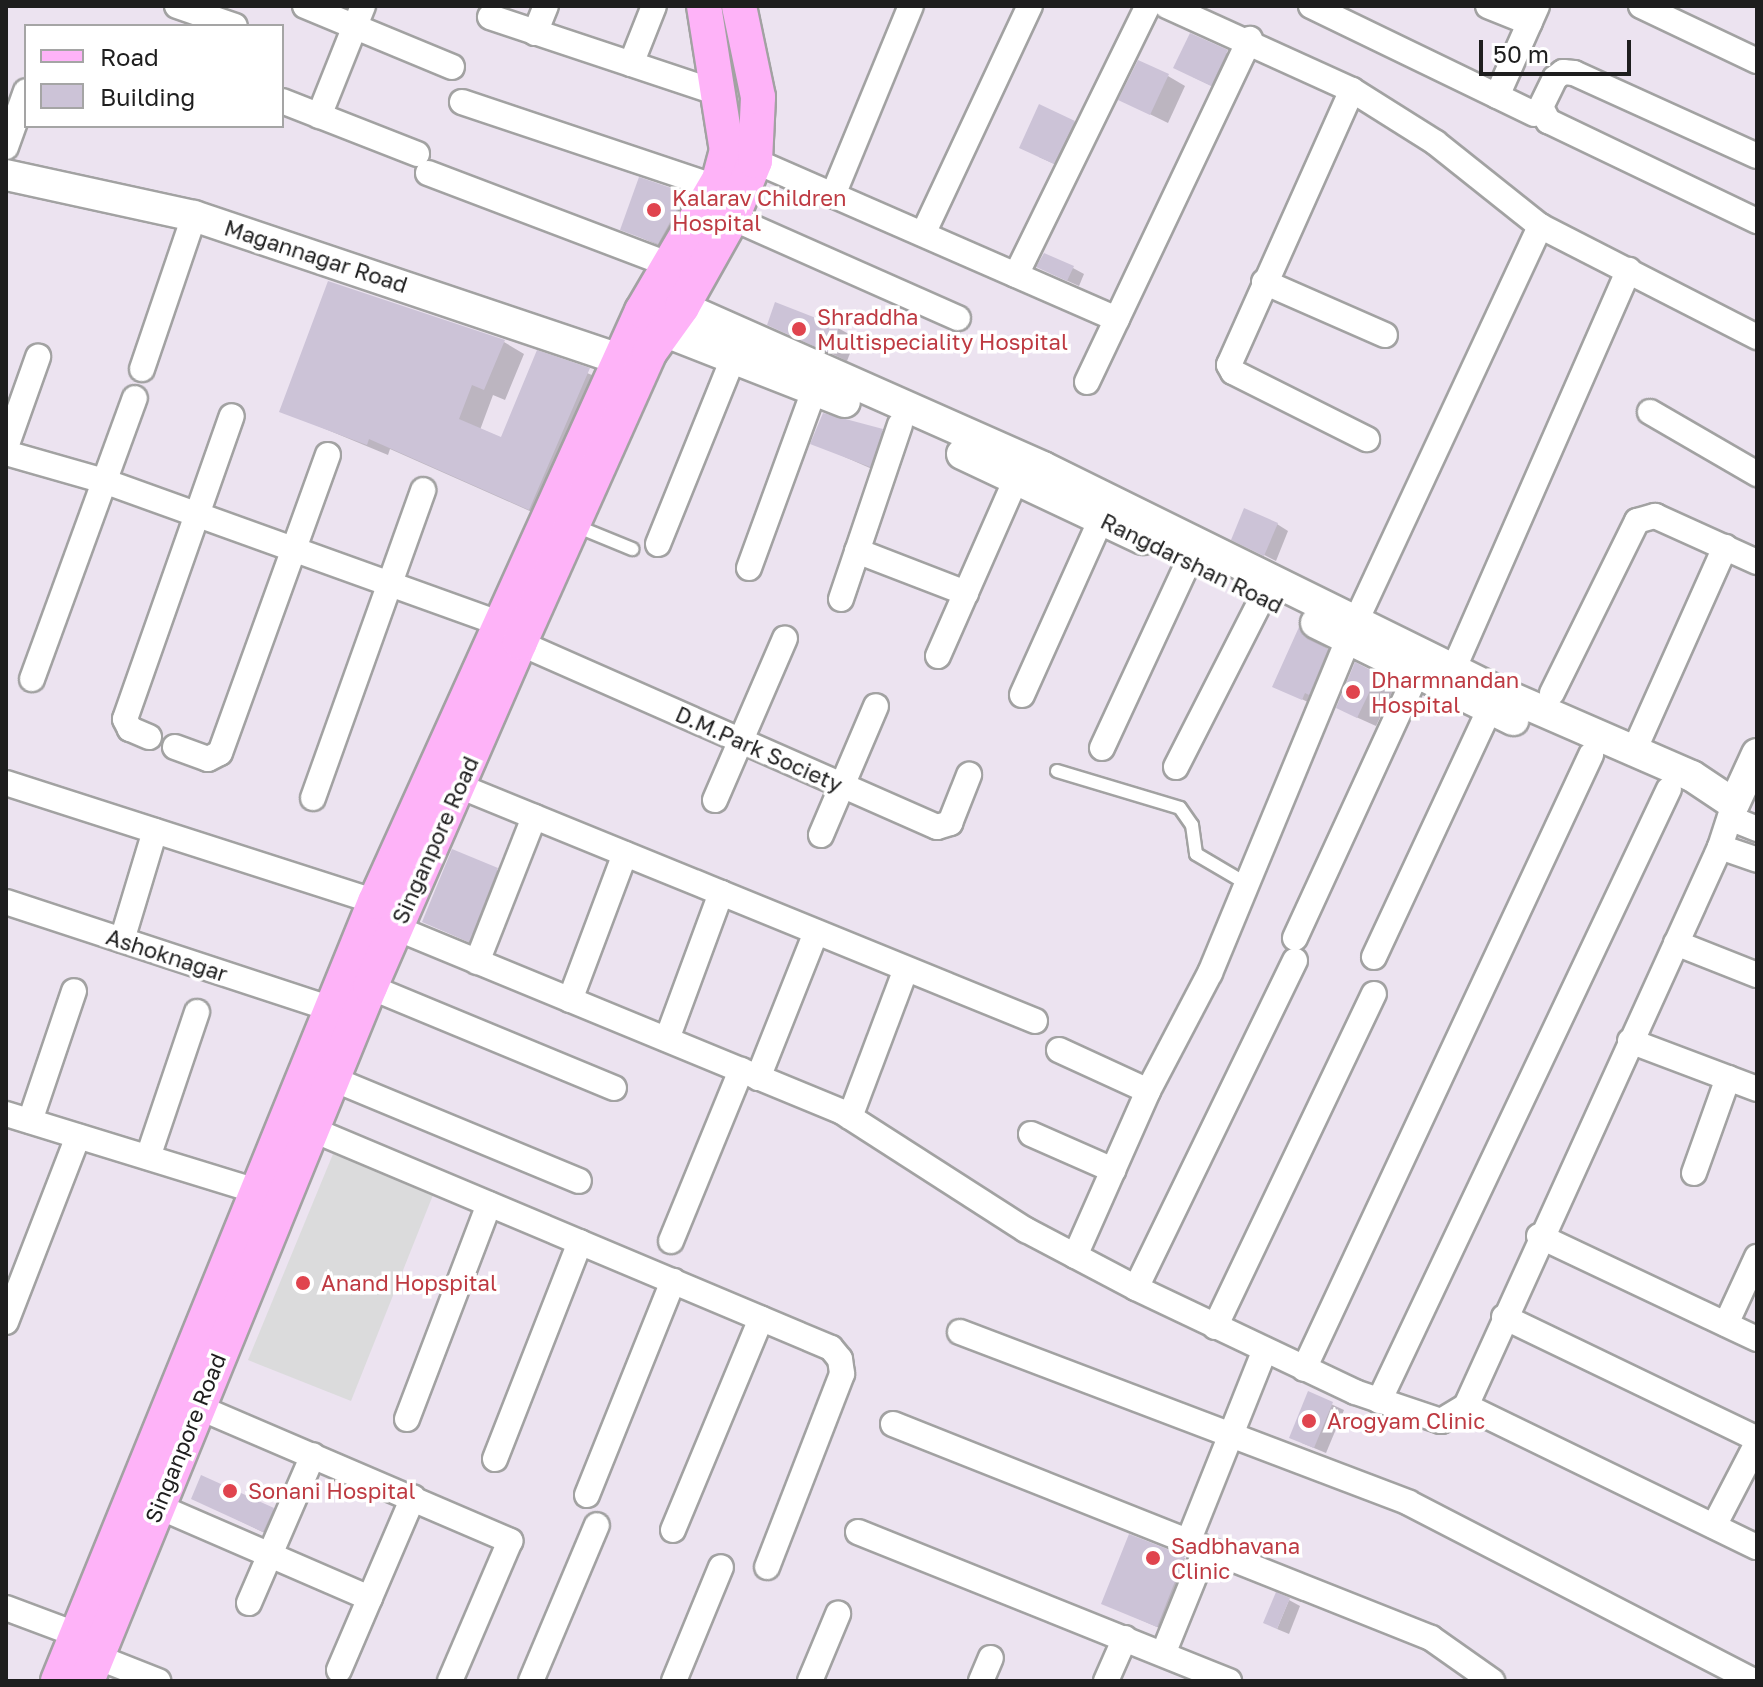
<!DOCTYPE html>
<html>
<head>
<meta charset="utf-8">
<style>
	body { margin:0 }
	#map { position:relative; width:1763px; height:1687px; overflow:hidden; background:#ece3f0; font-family:"Golos Text",sans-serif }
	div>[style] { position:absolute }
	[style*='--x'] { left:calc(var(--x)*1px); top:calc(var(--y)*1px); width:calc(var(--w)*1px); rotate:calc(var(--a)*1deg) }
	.residential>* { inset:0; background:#dbdbdc }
	.shadow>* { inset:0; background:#0003 }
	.building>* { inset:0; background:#ccc3d7 }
	.roads { filter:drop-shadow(2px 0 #a2a2a2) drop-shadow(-2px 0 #a2a2a2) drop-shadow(0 2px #a2a2a2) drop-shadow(0 -2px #a2a2a2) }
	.service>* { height:12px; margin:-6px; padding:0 6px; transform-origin:6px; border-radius:6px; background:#fff }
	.minor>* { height:24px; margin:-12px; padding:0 12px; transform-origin:12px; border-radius:12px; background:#fff }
	.tertiary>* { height:30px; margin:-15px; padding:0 15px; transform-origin:15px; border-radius:15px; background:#fff }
	.secondary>* { height:34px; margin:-17px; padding:0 17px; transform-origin:17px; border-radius:17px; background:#feb3f8 }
	.dots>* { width:22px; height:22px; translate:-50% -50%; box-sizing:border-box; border:4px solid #fff; border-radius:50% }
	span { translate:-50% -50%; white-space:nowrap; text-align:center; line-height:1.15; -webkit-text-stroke:7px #fff; paint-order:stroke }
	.health-label { font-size:22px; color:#be3a42 }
	.left { translate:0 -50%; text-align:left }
	.street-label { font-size:22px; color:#1e1e1e }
	.frame { position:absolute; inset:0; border:8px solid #1e1e1e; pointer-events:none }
	.legend { position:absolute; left:24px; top:24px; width:260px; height:104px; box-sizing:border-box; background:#fff; border:2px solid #a5a5a5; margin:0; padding:10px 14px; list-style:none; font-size:24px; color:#1e1e1e }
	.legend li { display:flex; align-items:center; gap:16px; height:40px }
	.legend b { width:40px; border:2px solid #a5a5a5 }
	.scale { position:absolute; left:1479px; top:40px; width:152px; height:36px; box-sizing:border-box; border:4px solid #1e1e1e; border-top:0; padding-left:10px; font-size:24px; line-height:28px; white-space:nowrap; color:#1e1e1e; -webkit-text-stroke:6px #fff; paint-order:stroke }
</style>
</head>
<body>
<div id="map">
	<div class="residential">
		<div style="clip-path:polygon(333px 1154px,435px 1190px,351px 1401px,248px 1360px)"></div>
	</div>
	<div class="shadow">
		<div style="clip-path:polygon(1191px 36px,1245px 62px,1229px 94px,1193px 77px)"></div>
		<div style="clip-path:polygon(1168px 76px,1185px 86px,1168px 123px,1121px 100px)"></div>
		<div style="clip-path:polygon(1074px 122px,1092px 132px,1072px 172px,1039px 157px)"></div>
		<div style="clip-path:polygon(641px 180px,703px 205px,676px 253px,622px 229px)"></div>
		<div style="clip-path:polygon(1073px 268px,1084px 274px,1079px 286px,1050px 273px)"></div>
		<div style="clip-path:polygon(769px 324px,838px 328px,856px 338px,847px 361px)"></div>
		<div style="clip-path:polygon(504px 342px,524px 354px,505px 400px,493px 395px,480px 430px,502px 439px,538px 353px,609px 382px,550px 520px,390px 449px,388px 455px,282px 411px)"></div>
		<div style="clip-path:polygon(882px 431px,899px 441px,888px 476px,813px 443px)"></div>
		<div style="clip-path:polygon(1277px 524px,1288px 531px,1276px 561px,1245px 545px)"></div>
		<div style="clip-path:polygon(1300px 629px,1345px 661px,1320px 708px,1275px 686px)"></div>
		<div style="clip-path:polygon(1356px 665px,1395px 686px,1376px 726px,1356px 717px)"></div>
		<div style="clip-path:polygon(497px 870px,515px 880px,487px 950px,424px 922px)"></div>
		<div style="clip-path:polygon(1309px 1394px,1344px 1410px,1326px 1453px,1302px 1443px)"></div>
		<div style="clip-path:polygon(193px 1498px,273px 1509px,291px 1520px,281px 1541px)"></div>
		<div style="clip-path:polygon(1184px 1558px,1202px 1568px,1175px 1635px,1103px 1603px)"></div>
		<div style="clip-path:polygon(1289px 1600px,1300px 1606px,1289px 1634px,1277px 1629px)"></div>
	</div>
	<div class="building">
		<div style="clip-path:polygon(1190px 33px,1228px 50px,1211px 86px,1173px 68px)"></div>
		<div style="clip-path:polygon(1138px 60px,1169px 74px,1150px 115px,1118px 100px)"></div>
		<div style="clip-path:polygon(1039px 104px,1075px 121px,1054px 164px,1019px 148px)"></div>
		<div style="clip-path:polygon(639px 177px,686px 193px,658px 244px,620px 230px)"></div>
		<div style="clip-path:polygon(1044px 253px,1074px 266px,1067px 281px,1036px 267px)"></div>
		<div style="clip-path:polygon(328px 281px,505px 340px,484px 390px,472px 385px,459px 419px,501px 437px,537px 350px,590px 368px,529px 510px,369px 439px,367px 445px,279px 412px)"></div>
		<div style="clip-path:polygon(775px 302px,839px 327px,829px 353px,767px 325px)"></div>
		<div style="clip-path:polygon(823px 413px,883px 429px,870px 467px,810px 444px)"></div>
		<div style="clip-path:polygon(1244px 508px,1278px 523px,1264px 556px,1231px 540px)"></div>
		<div style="clip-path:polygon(1299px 627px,1307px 639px,1328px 649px,1309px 695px,1305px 693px,1302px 700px,1272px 687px)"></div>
		<div style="clip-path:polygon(1355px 662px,1378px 674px,1357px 718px,1336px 708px)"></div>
		<div style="clip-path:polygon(452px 849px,498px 868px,469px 942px,422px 922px)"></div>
		<div style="clip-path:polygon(1308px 1391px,1333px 1402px,1314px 1448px,1289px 1438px)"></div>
		<div style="clip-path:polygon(201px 1475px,274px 1508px,263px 1532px,191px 1499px)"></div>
		<div style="clip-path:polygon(1129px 1534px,1185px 1556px,1157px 1627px,1101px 1604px)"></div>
		<div style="clip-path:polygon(1276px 1592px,1290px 1598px,1277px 1629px,1263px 1623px)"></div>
	</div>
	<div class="roads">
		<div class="service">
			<div style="--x:576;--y:526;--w:61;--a:22.3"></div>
			<div style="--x:1057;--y:771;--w:128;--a:16.7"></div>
			<div style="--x:1180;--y:808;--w:21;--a:55"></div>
			<div style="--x:1192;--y:825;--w:29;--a:82"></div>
			<div style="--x:1196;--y:854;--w:59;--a:30.5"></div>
		</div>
		<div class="minor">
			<div style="--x:177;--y:6;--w:61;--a:19"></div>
			<div style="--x:305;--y:6;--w:159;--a:22.5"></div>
			<div style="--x:1167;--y:6;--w:203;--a:24.4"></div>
			<div style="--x:1352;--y:90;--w:99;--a:32.2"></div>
			<div style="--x:1436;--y:143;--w:133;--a:38.6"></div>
			<div style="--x:1540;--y:226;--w:244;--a:27.1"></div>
			<div style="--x:1311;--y:6;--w:248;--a:25.8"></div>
			<div style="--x:1488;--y:6;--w:45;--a:22"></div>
			<div style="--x:1641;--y:6;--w:128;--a:25.4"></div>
			<div style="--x:490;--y:17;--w:240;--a:18.4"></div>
			<div style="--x:535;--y:33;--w:29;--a:-68"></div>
			<div style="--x:631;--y:64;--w:62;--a:-68.4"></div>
			<div style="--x:1352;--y:90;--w:301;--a:114.1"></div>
			<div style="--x:1229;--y:365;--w:8;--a:60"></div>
			<div style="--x:1233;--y:372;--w:150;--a:26.6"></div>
			<div style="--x:1497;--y:96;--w:98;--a:-66"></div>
			<div style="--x:282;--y:101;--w:145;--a:21.4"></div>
			<div style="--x:462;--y:102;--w:268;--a:18.5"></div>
			<div style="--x:319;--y:116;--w:118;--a:-68.2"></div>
			<div style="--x:6;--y:147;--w:59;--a:-70.3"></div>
			<div style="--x:1757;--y:156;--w:201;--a:-155.6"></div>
			<div style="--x:1574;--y:73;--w:11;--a:-175"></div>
			<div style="--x:1563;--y:72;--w:10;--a:143"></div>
			<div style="--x:1555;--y:78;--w:32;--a:116"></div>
			<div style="--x:1541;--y:107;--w:16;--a:63"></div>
			<div style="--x:1548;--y:121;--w:232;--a:25.6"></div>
			<div style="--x:755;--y:161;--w:395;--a:23.6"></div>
			<div style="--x:428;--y:173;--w:259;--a:20.8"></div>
			<div style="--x:833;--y:195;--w:204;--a:-67.6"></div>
			<div style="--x:732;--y:218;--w:247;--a:23.9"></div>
			<div style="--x:923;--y:234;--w:252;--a:-64.9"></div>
			<div style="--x:1016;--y:275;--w:300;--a:-63.9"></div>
			<div style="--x:1264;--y:282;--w:132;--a:23.7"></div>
			<div style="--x:142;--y:369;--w:162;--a:-71.2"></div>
			<div style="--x:1087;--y:382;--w:380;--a:-64.6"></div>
			<div style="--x:1650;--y:412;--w:124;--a:30.1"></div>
			<div style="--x:6;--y:447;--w:96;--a:-70.4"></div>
			<div style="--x:6;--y:453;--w:102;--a:15.9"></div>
			<div style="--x:104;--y:481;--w:422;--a:19.8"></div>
			<div style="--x:658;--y:544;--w:201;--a:-68"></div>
			<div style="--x:857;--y:551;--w:117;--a:21.1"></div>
			<div style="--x:749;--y:568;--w:189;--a:-69.9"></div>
			<div style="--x:841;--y:599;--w:184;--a:-71.3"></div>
			<div style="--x:506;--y:637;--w:471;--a:23.8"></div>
			<div style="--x:937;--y:827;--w:14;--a:-17"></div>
			<div style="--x:950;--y:823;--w:52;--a:-68.4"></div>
			<div style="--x:938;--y:656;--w:193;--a:-66.2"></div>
			<div style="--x:1454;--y:668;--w:435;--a:-66.3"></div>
			<div style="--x:32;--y:679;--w:299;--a:-69.9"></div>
			<div style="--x:1552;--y:693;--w:192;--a:-63.7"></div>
			<div style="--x:1637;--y:521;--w:19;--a:-16"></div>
			<div style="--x:1655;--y:516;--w:112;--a:24.3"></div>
			<div style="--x:1022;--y:695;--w:193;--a:-65.8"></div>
			<div style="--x:149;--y:737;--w:21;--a:-157"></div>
			<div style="--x:130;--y:729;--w:11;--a:-117"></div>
			<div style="--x:125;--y:719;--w:321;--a:-70.6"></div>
			<div style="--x:175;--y:747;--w:35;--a:20"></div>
			<div style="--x:208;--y:759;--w:13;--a:-27"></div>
			<div style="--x:220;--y:753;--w:317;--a:-70.1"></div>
			<div style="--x:1102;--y:748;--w:206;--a:-65.1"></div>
			<div style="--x:1633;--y:753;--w:226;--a:-65.9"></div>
			<div style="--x:1176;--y:767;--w:192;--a:-63"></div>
			<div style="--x:6;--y:783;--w:401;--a:17.8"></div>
			<div style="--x:459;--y:786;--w:622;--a:22.19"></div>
			<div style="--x:313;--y:798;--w:327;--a:-70.3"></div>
			<div style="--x:715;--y:800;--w:176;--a:-66.6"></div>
			<div style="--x:1730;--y:818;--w:29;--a:22"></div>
			<div style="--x:821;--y:835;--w:140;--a:-66.9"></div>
			<div style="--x:1720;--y:847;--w:39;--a:19"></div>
			<div style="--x:6;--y:902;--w:340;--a:18.2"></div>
			<div style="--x:396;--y:928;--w:482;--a:22.4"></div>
			<div style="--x:842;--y:1112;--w:219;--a:32.7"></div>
			<div style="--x:1026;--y:1230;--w:124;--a:27.8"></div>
			<div style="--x:1136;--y:1288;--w:242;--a:25.4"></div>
			<div style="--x:1355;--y:1392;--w:91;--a:18.6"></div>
			<div style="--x:1441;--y:1421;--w:29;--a:-31"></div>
			<div style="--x:1466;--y:1406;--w:614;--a:-65.56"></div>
			<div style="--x:1720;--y:847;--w:45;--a:-72"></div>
			<div style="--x:1295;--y:938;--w:289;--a:-65.3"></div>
			<div style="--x:122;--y:940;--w:114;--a:-73.2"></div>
			<div style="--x:1676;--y:943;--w:87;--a:21.6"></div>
			<div style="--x:1374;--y:957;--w:272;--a:-65"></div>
			<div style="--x:477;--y:962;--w:156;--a:-68.5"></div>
			<div style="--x:370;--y:987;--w:264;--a:22.5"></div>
			<div style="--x:570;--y:1000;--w:156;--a:-69.4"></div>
			<div style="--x:667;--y:1039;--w:156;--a:-69.7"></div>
			<div style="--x:1630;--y:1041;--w:136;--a:20.7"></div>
			<div style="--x:1059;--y:1050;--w:98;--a:24.7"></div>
			<div style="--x:758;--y:1078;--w:157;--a:-68.3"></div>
			<div style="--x:333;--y:1079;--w:266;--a:22.5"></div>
			<div style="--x:6;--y:1114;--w:279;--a:17.1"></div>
			<div style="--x:850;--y:1117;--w:158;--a:-69.3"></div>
			<div style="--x:30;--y:1121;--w:137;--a:-71.3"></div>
			<div style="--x:311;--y:1129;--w:564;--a:22.84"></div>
			<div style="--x:831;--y:1348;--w:14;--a:51"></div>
			<div style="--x:840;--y:1359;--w:15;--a:82"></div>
			<div style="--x:842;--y:1374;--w:207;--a:111.2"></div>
			<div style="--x:1031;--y:1134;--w:90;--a:23.7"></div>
			<div style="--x:148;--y:1157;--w:153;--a:-71.3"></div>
			<div style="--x:1694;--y:1173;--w:101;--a:-70.3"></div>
			<div style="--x:1539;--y:1236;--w:241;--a:25.3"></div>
			<div style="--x:671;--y:1241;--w:185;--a:-67.7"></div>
			<div style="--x:1075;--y:1256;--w:180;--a:-66.1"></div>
			<div style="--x:1148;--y:1091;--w:133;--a:-62.3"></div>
			<div style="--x:1210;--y:973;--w:381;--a:-67.5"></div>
			<div style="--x:1356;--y:621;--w:436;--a:-65"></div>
			<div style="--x:1136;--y:1288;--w:364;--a:-64.1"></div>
			<div style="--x:1504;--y:1317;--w:281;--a:25.7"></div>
			<div style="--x:6;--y:1322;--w:199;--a:-68.8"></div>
			<div style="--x:1726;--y:1324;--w:74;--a:-65.2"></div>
			<div style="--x:1215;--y:1327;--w:369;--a:-64.5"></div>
			<div style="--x:960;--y:1332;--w:480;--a:20.8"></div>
			<div style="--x:1409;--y:1503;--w:386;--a:27.3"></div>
			<div style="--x:1304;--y:1369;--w:678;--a:-64.95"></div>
			<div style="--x:1379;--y:1401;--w:677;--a:-64.65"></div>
			<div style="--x:1466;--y:1406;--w:323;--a:25.9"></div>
			<div style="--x:198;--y:1407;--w:340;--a:23.2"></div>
			<div style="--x:510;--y:1541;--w:152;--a:113.2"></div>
			<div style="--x:407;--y:1419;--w:230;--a:-69.1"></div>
			<div style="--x:893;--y:1424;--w:579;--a:21.69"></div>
			<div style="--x:1431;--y:1638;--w:75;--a:35.2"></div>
			<div style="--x:495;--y:1459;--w:233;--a:-68.6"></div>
			<div style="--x:587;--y:1495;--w:231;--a:-68.1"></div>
			<div style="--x:157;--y:1506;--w:232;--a:23.4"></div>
			<div style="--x:1714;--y:1526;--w:93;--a:-62.6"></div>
			<div style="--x:673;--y:1530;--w:229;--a:-67.4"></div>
			<div style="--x:858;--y:1532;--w:400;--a:21.9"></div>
			<div style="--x:1188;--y:1542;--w:205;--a:-68.2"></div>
			<div style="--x:249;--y:1603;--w:161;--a:-66.6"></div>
			<div style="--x:6;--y:1608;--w:77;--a:20.6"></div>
			<div style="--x:1163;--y:1654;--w:114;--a:-67.9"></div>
			<div style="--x:97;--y:1657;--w:66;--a:21.5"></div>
			<div style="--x:339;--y:1670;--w:188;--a:-66.8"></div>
			<div style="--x:531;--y:1681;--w:169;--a:-67.1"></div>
			<div style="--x:674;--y:1681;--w:123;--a:-67.6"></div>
			<div style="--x:810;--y:1681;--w:73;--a:-67.3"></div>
			<div style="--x:981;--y:1681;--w:25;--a:-67"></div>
			<div style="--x:1106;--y:1681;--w:47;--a:-66.2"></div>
		</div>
		<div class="tertiary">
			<div style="--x:6;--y:175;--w:192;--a:12.3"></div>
			<div style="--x:194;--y:216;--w:449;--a:18.6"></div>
			<div style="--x:682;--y:307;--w:395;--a:23.9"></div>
			<div style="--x:1043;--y:467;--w:511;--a:26.26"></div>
			<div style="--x:1501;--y:693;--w:208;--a:23.5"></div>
			<div style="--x:1692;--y:776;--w:50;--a:33.7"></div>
			<div style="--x:1734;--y:804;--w:55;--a:-65.3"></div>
			<div style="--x:666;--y:332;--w:192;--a:21.4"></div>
			<div style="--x:962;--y:454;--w:200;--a:25.2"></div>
			<div style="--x:1316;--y:623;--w:220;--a:26.2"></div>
		</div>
		<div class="secondary">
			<div style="--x:58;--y:1681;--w:841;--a:-67.86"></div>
			<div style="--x:375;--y:902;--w:649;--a:-65.69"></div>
			<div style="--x:642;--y:311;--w:152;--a:-59.6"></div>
			<div style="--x:719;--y:180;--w:30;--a:-75"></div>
			<div style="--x:727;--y:151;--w:147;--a:-99"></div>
			<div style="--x:87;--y:1681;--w:749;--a:-67.82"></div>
			<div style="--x:370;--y:987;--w:376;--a:-66.5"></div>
			<div style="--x:520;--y:642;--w:316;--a:-65.9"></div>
			<div style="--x:649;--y:353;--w:57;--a:-54.3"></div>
			<div style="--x:682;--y:307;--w:102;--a:-60.7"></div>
			<div style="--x:732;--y:218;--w:61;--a:-68"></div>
			<div style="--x:755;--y:161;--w:64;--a:-87.3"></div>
			<div style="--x:758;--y:97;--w:93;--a:-101.8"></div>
		</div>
	</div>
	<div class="dots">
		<div style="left:654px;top:210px;background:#e0444e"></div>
		<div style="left:799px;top:329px;background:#e0444e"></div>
		<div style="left:1353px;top:692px;background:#e0444e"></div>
		<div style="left:303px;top:1283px;background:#e0444e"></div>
		<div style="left:1309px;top:1421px;background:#e0444e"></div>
		<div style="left:230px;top:1491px;background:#e0444e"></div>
		<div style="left:1153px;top:1558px;background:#e0444e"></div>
	</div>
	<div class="health-label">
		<span class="left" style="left:672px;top:210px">Kalarav Children<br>Hospital</span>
		<span class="left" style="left:817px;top:329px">Shraddha<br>Multispeciality Hospital</span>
		<span class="left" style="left:1371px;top:692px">Dharmnandan<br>Hospital</span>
		<span class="left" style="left:321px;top:1283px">Anand Hopspital</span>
		<span class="left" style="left:1327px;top:1421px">Arogyam Clinic</span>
		<span class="left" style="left:248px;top:1491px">Sonani Hospital</span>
		<span class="left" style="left:1171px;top:1558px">Sadbhavana<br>Clinic</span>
	</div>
	<div class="street-label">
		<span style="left:316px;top:256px;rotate:18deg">Magannagar Road</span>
		<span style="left:1192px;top:563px;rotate:26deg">Rangdarshan Road</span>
		<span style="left:759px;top:749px;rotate:24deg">D.M.Park Society</span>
		<span style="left:435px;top:840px;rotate:-66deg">Singanpore Road</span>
		<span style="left:167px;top:955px;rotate:18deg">Ashoknagar</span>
		<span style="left:185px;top:1438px;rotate:-68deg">Singanpore Road</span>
	</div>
	<div class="frame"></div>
	<ul class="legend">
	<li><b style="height:10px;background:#feb3f8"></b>Road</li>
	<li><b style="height:22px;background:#ccc3d7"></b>Building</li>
	</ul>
	<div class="scale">50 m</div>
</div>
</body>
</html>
